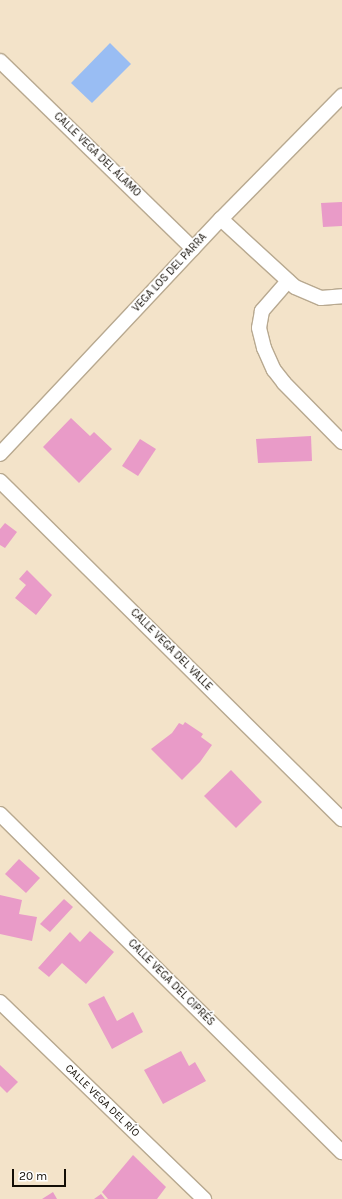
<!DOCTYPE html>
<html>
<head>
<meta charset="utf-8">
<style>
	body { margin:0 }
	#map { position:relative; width:342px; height:1199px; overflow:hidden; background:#f3e3c9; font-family:Karla,sans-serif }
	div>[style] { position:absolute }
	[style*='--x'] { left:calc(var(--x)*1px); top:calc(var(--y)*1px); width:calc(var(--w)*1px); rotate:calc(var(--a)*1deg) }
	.water>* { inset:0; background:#99bdf3 }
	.building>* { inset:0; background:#e99bc8 }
	.roads { filter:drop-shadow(1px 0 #b8a990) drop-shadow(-1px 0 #b8a990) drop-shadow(0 1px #b8a990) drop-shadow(0 -1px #b8a990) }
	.minor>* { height:14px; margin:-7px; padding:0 7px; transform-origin:7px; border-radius:7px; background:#fff }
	span { translate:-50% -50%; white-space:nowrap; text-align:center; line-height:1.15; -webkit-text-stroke:3px #fff; paint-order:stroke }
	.street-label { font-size:11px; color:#130e06 }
	.scale { position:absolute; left:12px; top:1169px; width:54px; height:18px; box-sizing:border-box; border:2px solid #130e06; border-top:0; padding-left:5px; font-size:12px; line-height:14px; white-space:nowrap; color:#130e06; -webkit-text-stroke:3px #fff; paint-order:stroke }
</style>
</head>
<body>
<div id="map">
	<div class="water">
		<div style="clip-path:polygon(110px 43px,131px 64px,92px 103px,71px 83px)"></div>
	</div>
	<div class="building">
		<div style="clip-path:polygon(342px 202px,342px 226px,323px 227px,321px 203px)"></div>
		<div style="clip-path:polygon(71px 418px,90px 436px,94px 432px,112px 449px,79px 483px,43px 447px)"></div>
		<div style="clip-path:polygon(311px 436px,312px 461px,258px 463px,256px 439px)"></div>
		<div style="clip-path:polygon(140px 439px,156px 449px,138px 476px,122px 466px)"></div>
		<div style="clip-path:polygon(5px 523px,17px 532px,5px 548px,0 545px,0 529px)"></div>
		<div style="clip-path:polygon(27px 570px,52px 595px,36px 615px,15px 598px,26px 585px,19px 579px)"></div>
		<div style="clip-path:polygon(185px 722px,203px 734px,201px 737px,212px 745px,200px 762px,182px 780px,151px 749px,172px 733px,179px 723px,183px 725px)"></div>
		<div style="clip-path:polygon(231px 770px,262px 802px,236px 828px,204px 796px)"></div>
		<div style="clip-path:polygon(19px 859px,40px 878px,26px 893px,5px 874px)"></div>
		<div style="clip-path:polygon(0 895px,22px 900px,19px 914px,37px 917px,32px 941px,0 934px)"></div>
		<div style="clip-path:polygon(64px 899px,73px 907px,50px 932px,40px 924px)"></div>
		<div style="clip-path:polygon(90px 931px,114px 952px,86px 984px,62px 963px,49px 977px,38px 968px,70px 932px,80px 942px)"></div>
		<div style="clip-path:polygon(104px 996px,117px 1021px,133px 1012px,143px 1032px,112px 1049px,88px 1004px)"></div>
		<div style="clip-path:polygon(181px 1051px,189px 1066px,195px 1062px,206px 1081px,163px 1104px,144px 1070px)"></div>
		<div style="clip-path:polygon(0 1065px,18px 1082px,7px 1093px,0 1086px)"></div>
		<div style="clip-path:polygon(133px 1155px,166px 1187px,157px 1199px,108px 1199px,102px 1192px)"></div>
		<div style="clip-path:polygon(53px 1192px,57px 1199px,42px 1199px)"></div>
		<div style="clip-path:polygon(101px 1194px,105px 1199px,94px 1199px)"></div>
	</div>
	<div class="roads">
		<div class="minor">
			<div style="--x:0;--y:61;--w:269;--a:44.2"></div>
			<div style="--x:221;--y:219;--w:100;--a:42.6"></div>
			<div style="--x:295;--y:287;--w:28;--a:23"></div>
			<div style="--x:321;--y:298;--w:21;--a:-5"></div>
			<div style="--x:288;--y:281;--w:40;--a:131"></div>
			<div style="--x:262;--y:311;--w:17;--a:100"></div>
			<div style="--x:259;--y:328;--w:21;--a:76"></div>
			<div style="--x:264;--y:348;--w:24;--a:66"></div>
			<div style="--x:274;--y:370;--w:16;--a:52"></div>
			<div style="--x:284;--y:383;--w:83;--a:45.5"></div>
			<div style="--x:0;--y:454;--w:323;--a:-46.8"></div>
			<div style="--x:221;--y:219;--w:173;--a:-45.5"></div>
			<div style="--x:0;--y:481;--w:481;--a:44.7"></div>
			<div style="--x:0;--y:814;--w:481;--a:44.7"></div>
			<div style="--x:0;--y:1002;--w:284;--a:44"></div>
		</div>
	</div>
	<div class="street-label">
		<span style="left:97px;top:155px;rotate:44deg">CALLE VEGA DEL ÁLAMO</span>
		<span style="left:170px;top:273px;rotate:-47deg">VEGA LOS DEL PARRA</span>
		<span style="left:171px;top:650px;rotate:45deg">CALLE VEGA DEL VALLE</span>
		<span style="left:171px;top:983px;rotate:45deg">CALLE VEGA DEL CIPRÉS</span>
		<span style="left:102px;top:1101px;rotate:44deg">CALLE VEGA DEL RÍO</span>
	</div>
	<div class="scale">20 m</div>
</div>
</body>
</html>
